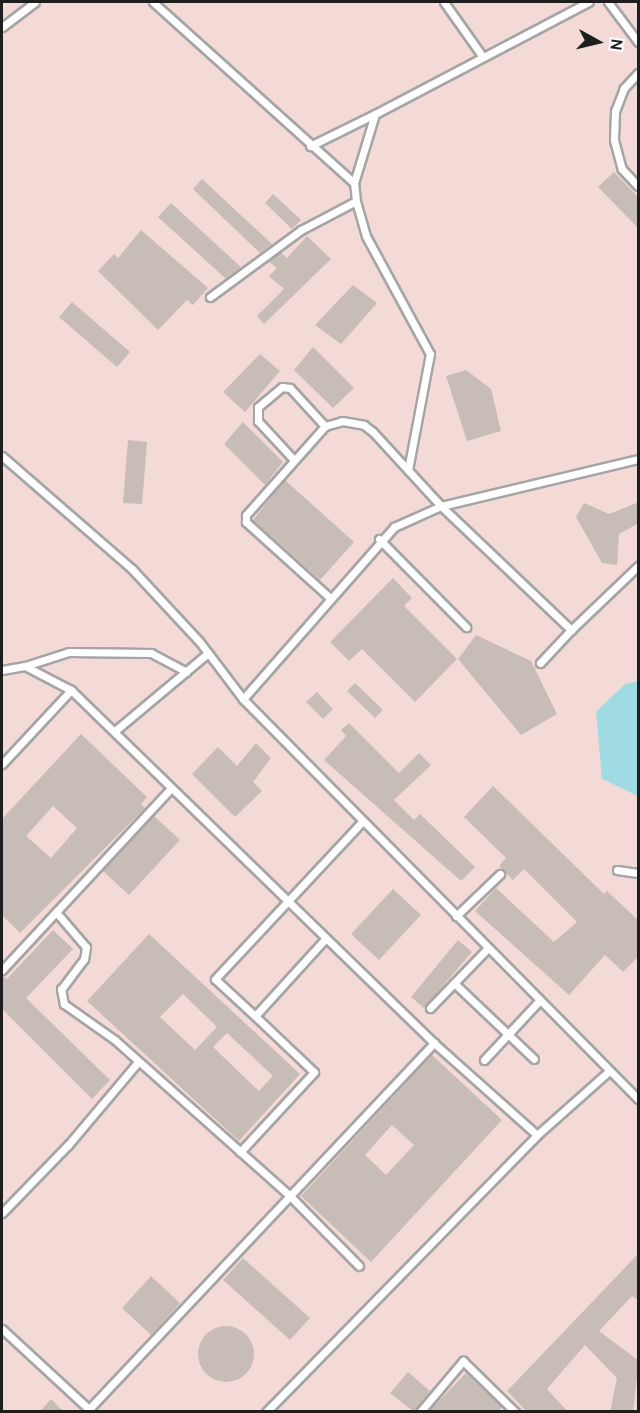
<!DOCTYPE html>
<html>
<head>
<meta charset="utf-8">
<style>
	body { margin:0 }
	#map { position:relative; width:640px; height:1413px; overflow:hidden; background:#f0eae4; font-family:Cabin,sans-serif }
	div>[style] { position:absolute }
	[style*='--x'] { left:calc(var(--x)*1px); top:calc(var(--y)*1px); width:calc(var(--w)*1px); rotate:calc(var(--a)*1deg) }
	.military>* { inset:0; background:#f3dad6 }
	.water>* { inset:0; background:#a0dae2 }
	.building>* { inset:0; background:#c8bcb6 }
	.round { border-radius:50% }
	.roads { filter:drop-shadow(2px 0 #a5a5a5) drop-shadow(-2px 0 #a5a5a5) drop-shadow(0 2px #a5a5a5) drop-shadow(0 -2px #a5a5a5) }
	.service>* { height:7px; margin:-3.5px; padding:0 3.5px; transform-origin:3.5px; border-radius:3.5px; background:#fff }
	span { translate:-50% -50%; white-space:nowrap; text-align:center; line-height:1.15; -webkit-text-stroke:4.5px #fff; paint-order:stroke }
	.frame { position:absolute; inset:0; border:3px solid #1e1e1e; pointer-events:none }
	.north { position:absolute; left:568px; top:12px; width:60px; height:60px; -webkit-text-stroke:4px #fff; paint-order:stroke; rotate:98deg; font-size:16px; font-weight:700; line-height:24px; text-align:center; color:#1e1e1e }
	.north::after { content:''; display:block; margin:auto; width:21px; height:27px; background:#1e1e1e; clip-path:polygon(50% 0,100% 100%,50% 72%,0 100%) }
</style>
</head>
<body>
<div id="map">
	<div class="military">
		<div style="clip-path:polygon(2px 2px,638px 2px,638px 1411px,2px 1411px)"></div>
	</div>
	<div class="water">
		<div style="clip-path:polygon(638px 681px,638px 796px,602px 779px,596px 712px,625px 684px)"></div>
	</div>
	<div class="building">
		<div style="clip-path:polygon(614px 172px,639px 198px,639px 229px,598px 187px)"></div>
		<div style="clip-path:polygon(202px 179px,272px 244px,260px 253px,193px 189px)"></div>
		<div style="clip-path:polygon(273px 194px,301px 220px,292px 229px,265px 203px)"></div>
		<div style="clip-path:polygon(171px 203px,241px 267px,226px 279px,158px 217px)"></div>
		<div style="clip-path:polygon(141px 230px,208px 288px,193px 305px,187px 300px,158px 330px,98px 271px,114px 254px,118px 258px)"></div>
		<div style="clip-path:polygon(307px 236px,331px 259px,264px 324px,257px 316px,284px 289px,269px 276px,277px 268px,268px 261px,280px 252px,287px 258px)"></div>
		<div style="clip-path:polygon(353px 285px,377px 303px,341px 344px,315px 325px)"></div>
		<div style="clip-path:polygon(72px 302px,130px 352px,117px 367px,59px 317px)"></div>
		<div style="clip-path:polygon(313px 347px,354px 388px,333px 408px,294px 370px)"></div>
		<div style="clip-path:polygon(260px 354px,280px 371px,245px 412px,223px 392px)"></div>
		<div style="clip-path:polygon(466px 370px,491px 389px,501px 431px,467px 441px,446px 376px)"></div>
		<div style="clip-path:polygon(243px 422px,283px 462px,265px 485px,224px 444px)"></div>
		<div style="clip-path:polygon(128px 440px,147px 442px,142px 504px,123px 503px)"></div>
		<div style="clip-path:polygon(285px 480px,354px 542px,320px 580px,253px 520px)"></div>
		<div style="clip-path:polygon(639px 502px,639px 523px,619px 534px,617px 565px,602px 563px,576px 517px,584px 503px,609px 514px)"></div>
		<div style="clip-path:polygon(393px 578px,412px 598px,404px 606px,457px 659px,415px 702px,362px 649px,349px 661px,330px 642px)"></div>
		<div style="clip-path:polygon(476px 635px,531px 661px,557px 714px,521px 735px,458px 659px)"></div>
		<div style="clip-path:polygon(355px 683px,383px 710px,375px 718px,347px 691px)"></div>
		<div style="clip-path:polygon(317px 692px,333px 709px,323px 719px,306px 702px)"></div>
		<div style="clip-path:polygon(349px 723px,399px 773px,419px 753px,431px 765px,394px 800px,414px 820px,420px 814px,475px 867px,461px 881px,324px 760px,346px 736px,341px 730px)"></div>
		<div style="clip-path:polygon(evenodd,81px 734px,147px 797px,141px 804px,145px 808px,20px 933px,2px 915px,2px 819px,81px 734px,53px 806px,77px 828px,51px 858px,26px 836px,53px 806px)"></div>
		<div style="clip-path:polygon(256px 743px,271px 758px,253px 782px,262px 791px,235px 817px,192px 774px,218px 747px,237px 766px)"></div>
		<div style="clip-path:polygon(493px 786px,604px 894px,607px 891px,639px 921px,639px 956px,623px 972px,605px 955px,569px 995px,475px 911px,496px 888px,554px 942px,577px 922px,524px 869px,513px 880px,499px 866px,506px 858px,464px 817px)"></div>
		<div style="clip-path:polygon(153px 815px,180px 840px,129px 895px,102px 870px)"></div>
		<div style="clip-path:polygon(393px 889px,421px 915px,379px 960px,351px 934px)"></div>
		<div style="clip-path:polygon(53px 930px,73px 949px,26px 998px,110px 1080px,92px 1099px,2px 1009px,2px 976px,7px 979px)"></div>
		<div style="clip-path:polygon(evenodd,149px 934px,300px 1074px,239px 1141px,87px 1001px,149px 934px,183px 994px,217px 1027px,195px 1050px,160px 1017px,183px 994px,149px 934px,227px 1033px,273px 1076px,259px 1091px,213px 1047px,227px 1033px)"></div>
		<div style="clip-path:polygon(458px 940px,472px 952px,424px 1008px,411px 997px)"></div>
		<div style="clip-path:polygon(evenodd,432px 1055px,502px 1120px,371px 1262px,301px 1196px,432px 1055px,392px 1125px,414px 1145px,386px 1175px,365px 1155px,392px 1125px)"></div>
		<div style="clip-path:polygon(639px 1253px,639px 1301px,632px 1296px,599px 1331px,639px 1361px,633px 1412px,610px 1412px,617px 1378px,585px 1345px,547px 1389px,568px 1412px,527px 1412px,507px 1391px)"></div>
		<div style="clip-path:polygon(243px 1258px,310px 1318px,290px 1340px,223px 1280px)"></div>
		<div style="clip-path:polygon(151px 1276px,180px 1303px,151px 1335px,122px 1308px)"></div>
		<div class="round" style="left:198px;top:1326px;width:56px;height:56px"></div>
		<div style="clip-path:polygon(408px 1372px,430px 1391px,414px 1412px,390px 1393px)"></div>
		<div style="clip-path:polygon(466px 1373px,502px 1407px,499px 1412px,428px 1412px)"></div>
		<div style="clip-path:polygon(51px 1399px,64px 1412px,39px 1412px)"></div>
	</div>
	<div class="roads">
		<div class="service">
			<div style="--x:153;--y:2;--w:270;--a:42"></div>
			<div style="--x:444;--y:2;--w:67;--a:54.7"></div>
			<div style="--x:608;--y:2;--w:50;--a:53.1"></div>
			<div style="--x:2;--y:27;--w:41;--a:-37.1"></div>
			<div style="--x:638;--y:73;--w:21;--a:133"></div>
			<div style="--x:624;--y:88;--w:25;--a:111"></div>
			<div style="--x:615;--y:111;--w:29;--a:92"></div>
			<div style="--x:614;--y:140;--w:30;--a:75"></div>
			<div style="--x:622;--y:169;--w:23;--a:47"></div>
			<div style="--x:310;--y:146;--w:72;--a:-26.2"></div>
			<div style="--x:210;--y:297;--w:113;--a:-36.4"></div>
			<div style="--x:301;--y:230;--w:62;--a:-27.8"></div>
			<div style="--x:2;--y:456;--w:172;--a:41"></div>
			<div style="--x:132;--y:569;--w:98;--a:47.1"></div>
			<div style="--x:199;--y:641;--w:73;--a:52.8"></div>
			<div style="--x:243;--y:699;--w:562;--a:45.36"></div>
			<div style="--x:294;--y:460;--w:53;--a:-132.7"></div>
			<div style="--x:258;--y:421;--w:14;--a:-90"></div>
			<div style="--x:258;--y:407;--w:31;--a:-40"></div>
			<div style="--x:282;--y:387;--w:8;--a:7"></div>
			<div style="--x:290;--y:388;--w:52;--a:47.4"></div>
			<div style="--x:408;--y:470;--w:118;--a:-79.3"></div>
			<div style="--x:430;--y:354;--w:134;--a:-118.5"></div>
			<div style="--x:366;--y:236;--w:36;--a:-106"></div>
			<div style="--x:356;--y:201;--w:18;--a:-96"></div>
			<div style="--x:354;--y:183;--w:72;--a:-73.1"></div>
			<div style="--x:375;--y:114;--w:241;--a:-27.7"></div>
			<div style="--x:379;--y:539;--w:124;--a:45.3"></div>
			<div style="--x:329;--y:597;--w:112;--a:-137.9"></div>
			<div style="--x:246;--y:522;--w:7;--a:-90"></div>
			<div style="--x:246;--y:515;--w:119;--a:-48.4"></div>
			<div style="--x:325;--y:426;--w:18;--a:-16"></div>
			<div style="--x:342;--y:421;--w:22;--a:10"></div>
			<div style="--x:364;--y:425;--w:11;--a:38"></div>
			<div style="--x:373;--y:432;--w:100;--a:47.4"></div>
			<div style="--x:441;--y:506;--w:180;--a:43.6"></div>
			<div style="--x:571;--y:630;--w:93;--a:-43.7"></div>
			<div style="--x:540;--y:663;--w:45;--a:-46.8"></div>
			<div style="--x:25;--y:666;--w:46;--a:-17.7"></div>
			<div style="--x:69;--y:652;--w:82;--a:0.7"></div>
			<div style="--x:151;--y:653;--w:40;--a:28"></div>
			<div style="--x:2;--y:670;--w:23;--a:-10"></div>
			<div style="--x:25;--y:666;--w:52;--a:27.6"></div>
			<div style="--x:71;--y:690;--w:506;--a:44.2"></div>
			<div style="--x:434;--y:1043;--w:138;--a:41.8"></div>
			<div style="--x:243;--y:699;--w:229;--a:-48.7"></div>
			<div style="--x:394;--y:527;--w:51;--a:-24.1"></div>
			<div style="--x:441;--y:506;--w:203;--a:-13.4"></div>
			<div style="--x:116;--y:730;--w:120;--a:-39.9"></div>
			<div style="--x:2;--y:764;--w:101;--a:-47"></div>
			<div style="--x:617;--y:870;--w:21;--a:8"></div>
			<div style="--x:56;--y:912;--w:46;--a:49.4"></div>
			<div style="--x:86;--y:947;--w:12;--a:99"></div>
			<div style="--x:84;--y:959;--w:38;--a:127"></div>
			<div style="--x:61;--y:989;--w:15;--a:79"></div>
			<div style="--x:64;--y:1004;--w:62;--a:35.2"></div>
			<div style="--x:115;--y:1040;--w:234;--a:41.7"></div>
			<div style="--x:290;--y:1196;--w:98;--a:45.4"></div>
			<div style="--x:456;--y:916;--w:61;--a:-43.7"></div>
			<div style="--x:326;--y:938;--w:105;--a:132.3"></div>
			<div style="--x:255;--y:1016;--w:54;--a:-137.2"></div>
			<div style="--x:215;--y:979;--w:216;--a:-46.9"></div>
			<div style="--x:2;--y:970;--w:248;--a:-47.1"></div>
			<div style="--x:454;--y:983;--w:110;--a:43.5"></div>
			<div style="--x:430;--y:1008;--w:83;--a:-46"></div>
			<div style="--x:484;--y:1060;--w:81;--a:-47"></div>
			<div style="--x:240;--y:1152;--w:109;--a:-47.2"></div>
			<div style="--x:314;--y:1072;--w:81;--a:-136.5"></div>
			<div style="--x:2;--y:1213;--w:95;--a:-45.9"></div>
			<div style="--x:68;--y:1145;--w:109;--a:-49.9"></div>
			<div style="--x:2;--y:1329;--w:122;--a:42.7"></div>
			<div style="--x:90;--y:1408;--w:502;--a:-46.7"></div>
			<div style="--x:266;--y:1412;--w:388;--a:-45.6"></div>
			<div style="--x:537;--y:1135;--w:96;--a:-41.6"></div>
			<div style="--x:420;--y:1412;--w:67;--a:-49.9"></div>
			<div style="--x:463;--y:1361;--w:73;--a:44.4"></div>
		</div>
	</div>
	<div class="frame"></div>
	<div class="north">N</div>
</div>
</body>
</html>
